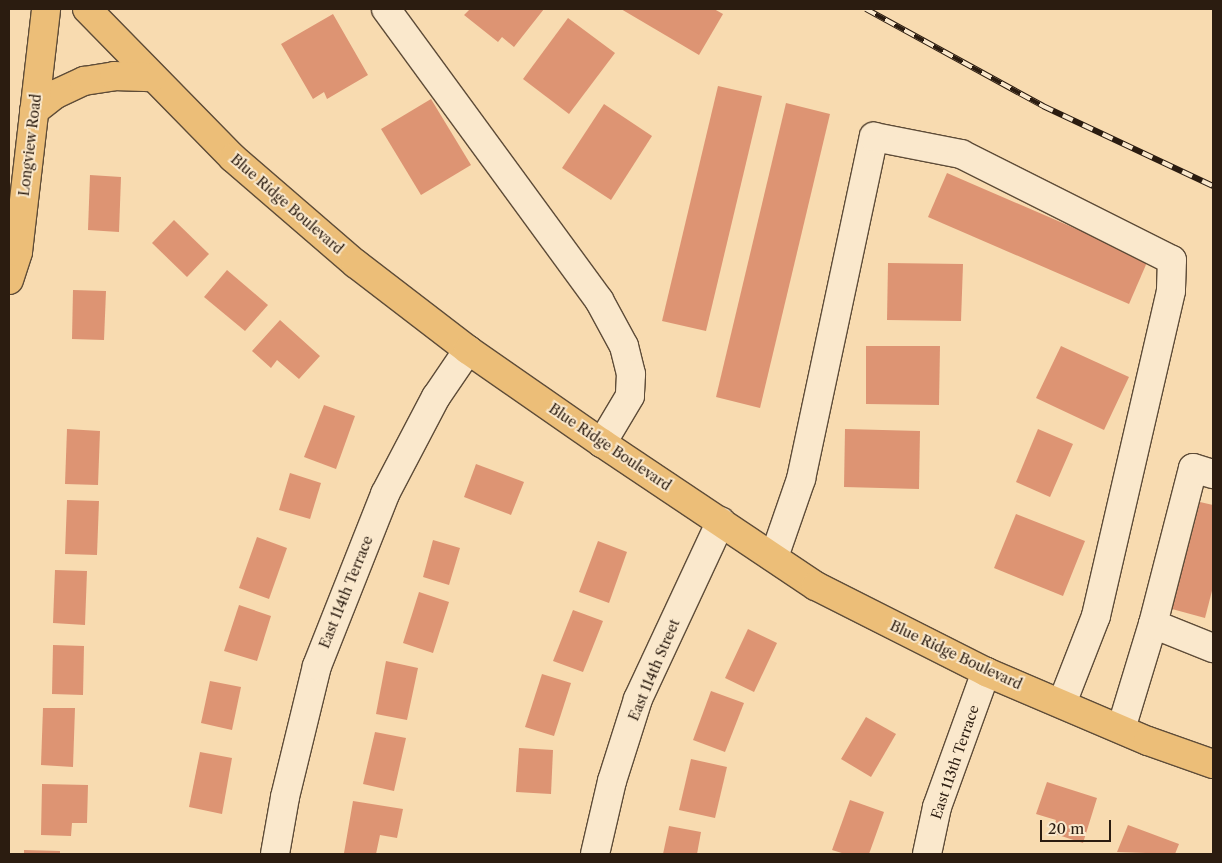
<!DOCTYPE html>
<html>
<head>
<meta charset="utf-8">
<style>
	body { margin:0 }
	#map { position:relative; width:1222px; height:863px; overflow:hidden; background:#f8dbb0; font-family:"Libre Caslon Text",serif }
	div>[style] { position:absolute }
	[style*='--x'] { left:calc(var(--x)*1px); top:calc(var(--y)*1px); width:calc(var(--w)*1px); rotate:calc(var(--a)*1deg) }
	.building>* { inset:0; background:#dd9473 }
	.roads { filter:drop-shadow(1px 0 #5e4c38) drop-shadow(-1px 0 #5e4c38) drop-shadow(0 1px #5e4c38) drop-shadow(0 -1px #5e4c38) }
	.minor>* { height:28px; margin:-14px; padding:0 14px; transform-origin:14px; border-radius:14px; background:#fae8cc }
	.major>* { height:28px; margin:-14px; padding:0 14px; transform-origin:14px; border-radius:14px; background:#ecbe78 }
	.rail>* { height:5.5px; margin-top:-2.75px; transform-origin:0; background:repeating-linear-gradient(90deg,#fae8cc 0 11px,#2b1c10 0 22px); box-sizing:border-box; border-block:1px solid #2b1c10 }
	span { translate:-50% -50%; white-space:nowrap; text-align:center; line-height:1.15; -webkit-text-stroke:4px #fae8cc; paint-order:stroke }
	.street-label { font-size:14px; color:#2b1c10 }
	.frame { position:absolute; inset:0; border:10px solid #2b1c10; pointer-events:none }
	.scale { position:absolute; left:1040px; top:820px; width:71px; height:22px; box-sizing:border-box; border:2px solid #2b1c10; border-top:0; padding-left:6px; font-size:15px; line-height:18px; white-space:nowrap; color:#2b1c10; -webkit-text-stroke:4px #fae8cc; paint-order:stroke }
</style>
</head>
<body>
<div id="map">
	<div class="building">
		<div style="clip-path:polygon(470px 9px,544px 9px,514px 47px,502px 37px,498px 42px,464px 15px)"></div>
		<div style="clip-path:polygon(621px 9px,714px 9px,723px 14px,699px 55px)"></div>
		<div style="clip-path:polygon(333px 14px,368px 75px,327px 99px,324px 92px,313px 99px,281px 44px)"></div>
		<div style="clip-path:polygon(568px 18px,615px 53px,569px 114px,523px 79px)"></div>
		<div style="clip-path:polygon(718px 86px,762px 96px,706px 331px,662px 321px)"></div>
		<div style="clip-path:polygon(431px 99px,471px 165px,421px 195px,381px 129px)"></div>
		<div style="clip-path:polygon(786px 103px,830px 114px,760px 408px,716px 397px)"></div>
		<div style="clip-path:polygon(604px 104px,652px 136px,611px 200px,562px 168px)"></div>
		<div style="clip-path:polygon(947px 173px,1148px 260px,1129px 304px,928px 217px)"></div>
		<div style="clip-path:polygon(90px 175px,121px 177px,119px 232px,88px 230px)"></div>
		<div style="clip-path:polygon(174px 220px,209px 254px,187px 277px,152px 243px)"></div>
		<div style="clip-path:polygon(888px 263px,963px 264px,961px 321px,887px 320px)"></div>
		<div style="clip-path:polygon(227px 270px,268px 305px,245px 331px,204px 297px)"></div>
		<div style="clip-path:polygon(73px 290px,106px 291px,104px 340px,72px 339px)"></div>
		<div style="clip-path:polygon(280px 320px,320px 356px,299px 379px,277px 360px,271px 368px,252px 351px)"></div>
		<div style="clip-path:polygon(866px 346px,940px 346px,939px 405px,866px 404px)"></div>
		<div style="clip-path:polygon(1061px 346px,1129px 377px,1104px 430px,1036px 398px)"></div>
		<div style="clip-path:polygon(324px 405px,355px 416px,336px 469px,304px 457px)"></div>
		<div style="clip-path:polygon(67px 429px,100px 431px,98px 485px,65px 484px)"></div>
		<div style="clip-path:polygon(845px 429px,920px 431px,919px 489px,844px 487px)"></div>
		<div style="clip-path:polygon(1038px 429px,1073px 444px,1050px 497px,1016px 482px)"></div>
		<div style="clip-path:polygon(476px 464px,524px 482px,511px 515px,464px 497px)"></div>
		<div style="clip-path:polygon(290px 473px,321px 483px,310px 519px,279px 510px)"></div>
		<div style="clip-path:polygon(67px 500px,99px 501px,97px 555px,65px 554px)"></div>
		<div style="clip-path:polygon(1200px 502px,1213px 505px,1213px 587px,1205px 618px,1172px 609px)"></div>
		<div style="clip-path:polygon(1016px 514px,1085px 541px,1063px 596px,994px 568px)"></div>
		<div style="clip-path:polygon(257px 537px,287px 548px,269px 599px,239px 588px)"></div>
		<div style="clip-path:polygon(433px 540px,460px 548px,449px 585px,423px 577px)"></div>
		<div style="clip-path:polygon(598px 541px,627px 552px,609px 603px,579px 592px)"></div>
		<div style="clip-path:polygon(55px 570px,87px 571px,85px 625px,53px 623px)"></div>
		<div style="clip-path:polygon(419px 592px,449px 602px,433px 653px,403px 643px)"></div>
		<div style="clip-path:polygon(239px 605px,271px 616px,257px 661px,224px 651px)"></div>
		<div style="clip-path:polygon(573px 610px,603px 621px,583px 672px,553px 661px)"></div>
		<div style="clip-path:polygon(748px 629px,777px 643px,754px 692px,725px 678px)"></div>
		<div style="clip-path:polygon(53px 645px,84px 646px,83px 695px,52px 694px)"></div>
		<div style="clip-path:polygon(386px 661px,418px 668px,407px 720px,376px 714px)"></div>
		<div style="clip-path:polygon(542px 674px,571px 683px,554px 736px,525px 727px)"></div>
		<div style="clip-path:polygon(210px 681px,241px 687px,232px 730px,201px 723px)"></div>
		<div style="clip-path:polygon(711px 691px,744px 703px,725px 752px,693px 740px)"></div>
		<div style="clip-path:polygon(43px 708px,75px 708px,73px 767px,41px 765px)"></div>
		<div style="clip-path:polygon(866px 717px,896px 734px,871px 777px,841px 759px)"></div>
		<div style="clip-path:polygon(375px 732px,406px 738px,394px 791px,363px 784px)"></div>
		<div style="clip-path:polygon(519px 748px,553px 750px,551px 794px,516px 792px)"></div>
		<div style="clip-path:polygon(200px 752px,232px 758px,222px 814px,189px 807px)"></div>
		<div style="clip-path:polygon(691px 759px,727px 767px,715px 818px,679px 810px)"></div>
		<div style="clip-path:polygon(1047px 782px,1097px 798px,1083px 843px,1052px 833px,1056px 820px,1036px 814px)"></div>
		<div style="clip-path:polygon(42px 784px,88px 785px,87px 823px,72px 823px,71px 836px,41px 835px)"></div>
		<div style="clip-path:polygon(850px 800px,884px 812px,869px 854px,845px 854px,832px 850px)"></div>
		<div style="clip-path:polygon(353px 801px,403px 809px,397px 838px,380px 835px,376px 854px,344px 853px)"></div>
		<div style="clip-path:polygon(1128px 825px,1179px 844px,1175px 854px,1117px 852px)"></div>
		<div style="clip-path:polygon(669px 826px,701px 832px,697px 854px,663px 854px)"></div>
		<div style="clip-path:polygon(24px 850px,60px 851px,60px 854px,24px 854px)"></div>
	</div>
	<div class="roads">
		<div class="minor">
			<div style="--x:386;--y:9;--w:361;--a:53.8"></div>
			<div style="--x:599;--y:300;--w:52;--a:61.5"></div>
			<div style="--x:624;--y:346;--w:29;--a:76"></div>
			<div style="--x:631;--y:374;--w:22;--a:93"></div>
			<div style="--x:630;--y:396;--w:55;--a:120.8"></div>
			<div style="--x:774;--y:557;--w:83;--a:-70.9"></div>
			<div style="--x:801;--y:479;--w:350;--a:-78"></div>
			<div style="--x:874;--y:137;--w:89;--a:11.1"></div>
			<div style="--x:961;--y:154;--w:236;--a:26.7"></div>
			<div style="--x:1172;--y:260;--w:31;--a:92"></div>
			<div style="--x:1171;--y:291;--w:334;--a:103"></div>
			<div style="--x:1096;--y:616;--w:93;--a:111.3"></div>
			<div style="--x:1153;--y:624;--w:161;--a:-75.6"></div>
			<div style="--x:1193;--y:468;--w:21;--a:17"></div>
			<div style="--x:1121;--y:729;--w:110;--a:-73.1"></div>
			<div style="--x:1153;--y:624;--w:65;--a:21.8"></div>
			<div style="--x:275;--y:854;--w:58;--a:-80"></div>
			<div style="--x:285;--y:797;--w:135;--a:-76.3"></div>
			<div style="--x:317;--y:666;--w:185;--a:-68.4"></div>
			<div style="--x:385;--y:494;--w:110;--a:-62.3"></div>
			<div style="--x:436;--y:397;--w:57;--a:-55.8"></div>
			<div style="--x:595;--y:854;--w:75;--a:-76.9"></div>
			<div style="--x:612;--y:781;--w:86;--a:-72.4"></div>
			<div style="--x:638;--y:699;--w:196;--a:-65"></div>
			<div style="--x:927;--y:854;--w:48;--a:-78"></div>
			<div style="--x:937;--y:807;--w:144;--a:-70.1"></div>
		</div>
		<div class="major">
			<div style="--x:87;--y:9;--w:209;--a:45.6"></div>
			<div style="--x:233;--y:158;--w:162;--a:40.8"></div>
			<div style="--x:356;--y:264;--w:141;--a:37.5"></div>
			<div style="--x:468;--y:350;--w:163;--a:34.8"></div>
			<div style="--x:602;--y:443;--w:257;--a:33.8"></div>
			<div style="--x:816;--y:586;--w:191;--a:26.8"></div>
			<div style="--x:986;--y:672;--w:176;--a:23.1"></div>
			<div style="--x:1148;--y:741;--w:69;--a:19.5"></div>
			<div style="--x:34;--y:111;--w:28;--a:-38"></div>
			<div style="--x:56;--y:94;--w:31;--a:-25"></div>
			<div style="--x:84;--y:81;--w:30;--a:-9"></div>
			<div style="--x:114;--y:76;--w:38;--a:2"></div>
			<div style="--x:9;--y:280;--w:29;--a:-72"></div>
			<div style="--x:18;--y:252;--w:245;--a:-83.4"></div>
		</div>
	</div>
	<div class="rail">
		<div style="--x:866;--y:9;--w:202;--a:28.7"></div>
		<div style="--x:1043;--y:106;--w:188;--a:25.2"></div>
	</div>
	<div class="street-label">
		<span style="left:30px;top:145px;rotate:-83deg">Longview Road</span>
		<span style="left:287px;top:204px;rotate:41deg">Blue Ridge Boulevard</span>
		<span style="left:610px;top:447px;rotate:34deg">Blue Ridge Boulevard</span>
		<span style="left:346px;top:592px;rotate:-68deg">East 114th Terrace</span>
		<span style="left:956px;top:655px;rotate:25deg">Blue Ridge Boulevard</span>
		<span style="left:654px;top:670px;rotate:-67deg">East 114th Street</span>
		<span style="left:955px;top:762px;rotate:-71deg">East 113th Terrace</span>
	</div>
	<div class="frame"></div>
	<div class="scale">20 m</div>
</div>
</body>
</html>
